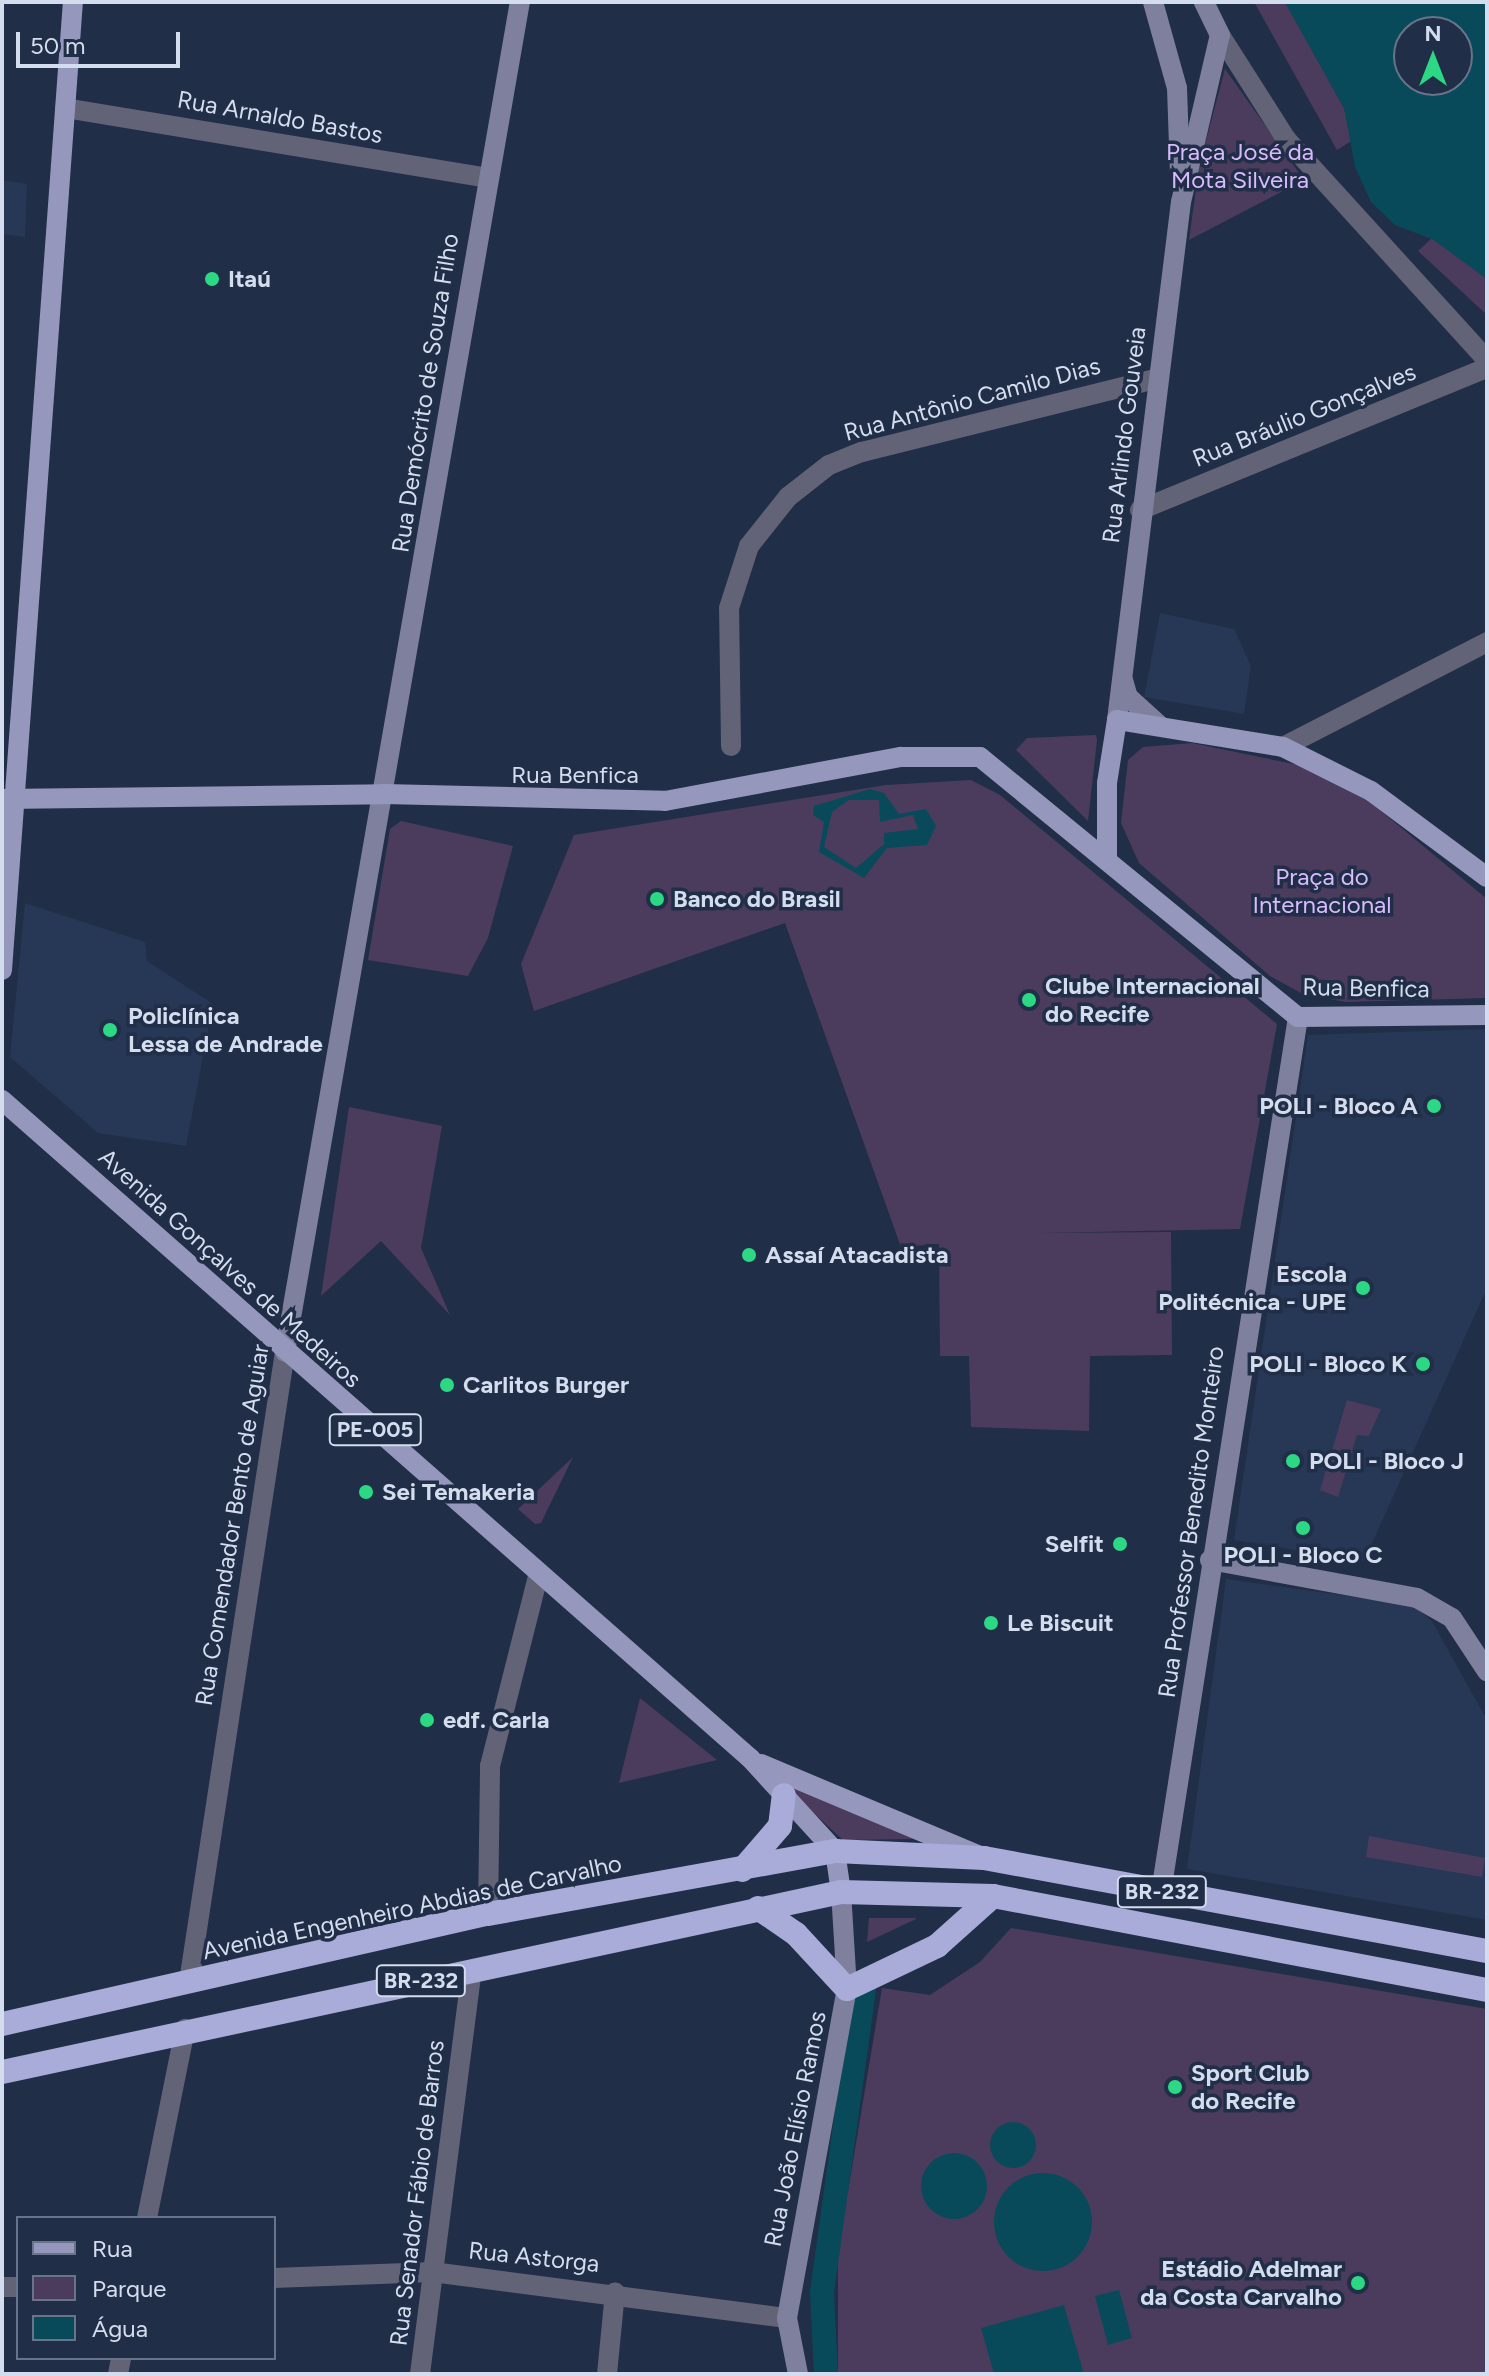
<!DOCTYPE html>
<html>
<head>
<meta charset="utf-8">
<style>
	body { margin:0 }
	#map { position:relative; width:1489px; height:2376px; overflow:hidden; background:#202e47; font-family:Figtree,sans-serif }
	div>[style] { position:absolute }
	[style*='--x'] { left:calc(var(--x)*1px); top:calc(var(--y)*1px); width:calc(var(--w)*1px); rotate:calc(var(--a)*1deg) }
	.built>* { inset:0; background:#273756 }
	.green>* { inset:0; background:#4b3c5e }
	.water>* { inset:0; background:#094a5a }
	.round { border-radius:50% }
	.canal>* { height:24px; margin:-12px; padding:0 12px; transform-origin:12px; border-radius:12px; background:#094a5a }
	.street>* { height:20px; margin:-10px; padding:0 10px; transform-origin:10px; border-radius:10px; background:#626376 }
	.secondary>* { height:20px; margin:-10px; padding:0 10px; transform-origin:10px; border-radius:10px; background:#7f809e }
	.primary>* { height:20px; margin:-10px; padding:0 10px; transform-origin:10px; border-radius:10px; background:#9597bd }
	.highway>* { height:24px; margin:-12px; padding:0 12px; transform-origin:12px; border-radius:12px; background:#a9abd8 }
	.dots>* { width:22px; height:22px; translate:-50% -50%; box-sizing:border-box; border:4px solid #202e47; border-radius:50% }
	span { translate:-50% -50%; white-space:nowrap; text-align:center; line-height:1.15; -webkit-text-stroke:7px #202e47; paint-order:stroke }
	.shield-label span { padding:2px 6px; background:#202e47; border:2px solid; border-radius:6px; -webkit-text-stroke-width:0 }
	.shield-label { font-size:22px; color:#d4ddee; font-weight:700 }
	.street-label { font-size:24px; color:#d4ddee }
	.park-label { font-size:24px; color:#d8bbfd }
	.poi-label { font-size:24px; color:#d4ddee; font-weight:700 }
	.left { translate:0 -50%; text-align:left }
	.right { translate:-100% -50%; text-align:right }
	.frame { position:absolute; inset:0; border:4px solid #d4ddee; pointer-events:none }
	.legend { position:absolute; left:16px; top:2216px; width:260px; height:144px; box-sizing:border-box; background:#202e47; border:2px solid #68748a; margin:0; padding:10px 14px; list-style:none; font-size:24px; color:#d4ddee }
	.legend li { display:flex; align-items:center; gap:16px; height:40px }
	.legend b { width:40px; border:2px solid #68748a }
	.north { position:absolute; left:1393px; top:16px; width:80px; height:80px; box-sizing:border-box; background:#202e47; border:2px solid #68748a; border-radius:50%; rotate:0deg; font-size:22px; font-weight:700; line-height:32px; text-align:center; color:#d4ddee }
	.north::after { content:''; display:block; margin:auto; width:28px; height:36px; background:#2dd884; clip-path:polygon(50% 0,100% 100%,50% 72%,0 100%) }
	.scale { position:absolute; left:16px; top:32px; width:164px; height:36px; box-sizing:border-box; border:4px solid #d4ddee; border-top:0; padding-left:10px; font-size:24px; line-height:28px; white-space:nowrap; color:#d4ddee; -webkit-text-stroke:6px #202e47; paint-order:stroke }
</style>
</head>
<body>
<div id="map">
	<div class="built">
		<div style="clip-path:polygon(2px 180px,27px 184px,25px 237px,2px 234px)"></div>
		<div style="clip-path:polygon(1160px 613px,1234px 629px,1251px 666px,1244px 714px,1144px 697px)"></div>
		<div style="clip-path:polygon(25px 903px,145px 942px,147px 961px,213px 1004px,186px 1146px,98px 1133px,10px 1057px)"></div>
		<div style="clip-path:polygon(1487px 1029px,1487px 1288px,1364px 1561px,1234px 1540px,1308px 1035px)"></div>
		<div style="clip-path:polygon(1226px 1579px,1413px 1605px,1432px 1621px,1487px 1720px,1487px 1920px,1187px 1869px)"></div>
	</div>
	<div class="green">
		<div style="clip-path:polygon(1254px 2px,1285px 2px,1344px 108px,1353px 140px,1337px 150px)"></div>
		<div style="clip-path:polygon(1225px 69px,1304px 180px,1189px 240px,1199px 167px)"></div>
		<div style="clip-path:polygon(1432px 238px,1487px 279px,1487px 315px,1418px 251px)"></div>
		<div style="clip-path:polygon(1096px 735px,1097px 740px,1088px 821px,1016px 750px,1027px 738px)"></div>
		<div style="clip-path:polygon(1192px 743px,1303px 766px,1369px 801px,1487px 899px,1487px 998px,1345px 1002px,1301px 993px,1270px 976px,1139px 863px,1121px 823px,1128px 760px,1143px 747px)"></div>
		<div style="clip-path:polygon(971px 780px,1000px 795px,1277px 1024px,1240px 1229px,1039px 1233px,1171px 1232px,1172px 1355px,1090px 1356px,1089px 1431px,971px 1427px,969px 1356px,940px 1356px,939px 1244px,901px 1247px,785px 923px,534px 1011px,521px 964px,574px 835px,886px 785px)"></div>
		<div style="clip-path:polygon(401px 821px,513px 846px,488px 938px,468px 976px,368px 960px,390px 829px)"></div>
		<div style="clip-path:polygon(349px 1107px,442px 1126px,421px 1248px,450px 1315px,381px 1241px,321px 1296px)"></div>
		<div style="clip-path:polygon(1347px 1400px,1381px 1409px,1369px 1436px,1357px 1435px,1338px 1497px,1320px 1490px)"></div>
		<div style="clip-path:polygon(573px 1457px,541px 1523px,535px 1524px,518px 1509px)"></div>
		<div style="clip-path:polygon(640px 1698px,717px 1760px,619px 1783px)"></div>
		<div style="clip-path:polygon(779px 1781px,915px 1839px,843px 1840px)"></div>
		<div style="clip-path:polygon(1369px 1836px,1485px 1858px,1482px 1877px,1366px 1857px)"></div>
		<div style="clip-path:polygon(869px 1918px,915px 1918px,916px 1919px,867px 1942px)"></div>
		<div style="clip-path:polygon(1011px 1928px,1487px 2009px,1487px 2374px,838px 2374px,838px 2251px,882px 1988px,930px 1995px,980px 1962px)"></div>
	</div>
	<div class="water">
		<div style="clip-path:polygon(evenodd,1285px 2px,1487px 2px,1487px 279px,1432px 239px,1395px 225px,1371px 202px,1355px 167px,1344px 108px,1285px 2px,1457px 32px,1457px 80px,1409px 80px,1409px 32px,1457px 32px)"></div>
		<div style="clip-path:polygon(evenodd,870px 789px,884px 793px,899px 814px,926px 809px,936px 826px,927px 845px,887px 848px,864px 878px,819px 852px,824px 822px,813px 815px,814px 806px,870px 789px,879px 800px,880px 822px,913px 815px,918px 829px,884px 833px,884px 844px,856px 868px,824px 847px,832px 812px,849px 800px,879px 800px)"></div>
		<div class="round" style="left:990px;top:2122px;width:46px;height:46px"></div>
		<div class="round" style="left:921px;top:2153px;width:66px;height:66px"></div>
		<div class="round" style="left:994px;top:2173px;width:98px;height:98px"></div>
		<div style="clip-path:polygon(1119px 2290px,1132px 2338px,1108px 2345px,1095px 2296px)"></div>
		<div style="clip-path:polygon(1064px 2305px,1084px 2374px,994px 2374px,981px 2328px)"></div>
	</div>
	<div class="canal">
		<div style="--x:826;--y:2374;--w:82;--a:-92.8"></div>
		<div style="--x:822;--y:2292;--w:307;--a:-82.1"></div>
	</div>
	<div class="street">
		<div style="--x:1220;--y:35;--w:123;--a:57.6"></div>
		<div style="--x:1286;--y:139;--w:299;--a:47.7"></div>
		<div style="--x:65;--y:108;--w:427;--a:9.4"></div>
		<div style="--x:1140;--y:510;--w:375;--a:-22.3"></div>
		<div style="--x:731;--y:746;--w:138;--a:-90.8"></div>
		<div style="--x:729;--y:608;--w:65;--a:-72.1"></div>
		<div style="--x:749;--y:546;--w:63;--a:-51.5"></div>
		<div style="--x:788;--y:497;--w:52;--a:-38"></div>
		<div style="--x:829;--y:465;--w:35;--a:-22"></div>
		<div style="--x:862;--y:452;--w:305;--a:-14"></div>
		<div style="--x:1283;--y:747;--w:229;--a:-27.2"></div>
		<div style="--x:488;--y:1914;--w:148;--a:-89.2"></div>
		<div style="--x:490;--y:1766;--w:199;--a:-75.8"></div>
		<div style="--x:189;--y:1982;--w:637;--a:-81.34"></div>
		<div style="--x:147;--y:2218;--w:193;--a:-78.6"></div>
		<div style="--x:274;--y:2278;--w:158;--a:-2.2"></div>
		<div style="--x:432;--y:2272;--w:358;--a:7.4"></div>
		<div style="--x:2;--y:2287;--w:16;--a:0"></div>
		<div style="--x:118;--y:2374;--w:16;--a:-79"></div>
		<div style="--x:420;--y:2374;--w:407;--a:-82.7"></div>
		<div style="--x:607;--y:2374;--w:82;--a:-84.4"></div>
	</div>
	<div class="secondary">
		<div style="--x:1153;--y:2;--w:89;--a:74.4"></div>
		<div style="--x:1177;--y:88;--w:86;--a:88"></div>
		<div style="--x:1123;--y:680;--w:18;--a:74"></div>
		<div style="--x:1128;--y:697;--w:42;--a:42.1"></div>
		<div style="--x:1117;--y:720;--w:522;--a:-82.96"></div>
		<div style="--x:1181;--y:202;--w:171;--a:-76.9"></div>
		<div style="--x:1220;--y:35;--w:37;--a:-116"></div>
		<div style="--x:285;--y:1352;--w:1370;--a:-80.13"></div>
		<div style="--x:1210;--y:1560;--w:210;--a:10.4"></div>
		<div style="--x:1417;--y:1598;--w:40;--a:29.7"></div>
		<div style="--x:1452;--y:1618;--w:64;--a:56.6"></div>
		<div style="--x:1161;--y:1892;--w:886;--a:-81.1"></div>
		<div style="--x:798;--y:2374;--w:57;--a:-101.1"></div>
		<div style="--x:787;--y:2318;--w:334;--a:-79.7"></div>
		<div style="--x:847;--y:1989;--w:97;--a:-93.5"></div>
	</div>
	<div class="primary">
		<div style="--x:2;--y:799;--w:382;--a:-0.7"></div>
		<div style="--x:384;--y:794;--w:281;--a:1.4"></div>
		<div style="--x:665;--y:801;--w:240;--a:-10.6"></div>
		<div style="--x:901;--y:757;--w:79;--a:0"></div>
		<div style="--x:980;--y:757;--w:411;--a:39.3"></div>
		<div style="--x:1298;--y:1017;--w:189;--a:-0.6"></div>
		<div style="--x:1107;--y:860;--w:77;--a:-90"></div>
		<div style="--x:1107;--y:783;--w:64;--a:-81"></div>
		<div style="--x:1117;--y:720;--w:168;--a:9.2"></div>
		<div style="--x:1283;--y:747;--w:98;--a:26.6"></div>
		<div style="--x:1371;--y:791;--w:144;--a:36.6"></div>
		<div style="--x:2;--y:970;--w:971;--a:-85.81"></div>
		<div style="--x:2;--y:1100;--w:996;--a:41.34"></div>
		<div style="--x:750;--y:1758;--w:126;--a:47.6"></div>
		<div style="--x:835;--y:1851;--w:41;--a:81.7"></div>
		<div style="--x:761;--y:1764;--w:235;--a:22.8"></div>
	</div>
	<div class="highway">
		<div style="--x:742;--y:1870;--w:58;--a:-49.2"></div>
		<div style="--x:780;--y:1826;--w:31;--a:-83"></div>
		<div style="--x:758;--y:1908;--w:46;--a:34.4"></div>
		<div style="--x:796;--y:1934;--w:75;--a:47.2"></div>
		<div style="--x:847;--y:1989;--w:100;--a:-25.5"></div>
		<div style="--x:937;--y:1946;--w:75;--a:-41.8"></div>
		<div style="--x:2;--y:2024;--w:498;--a:-12.8"></div>
		<div style="--x:488;--y:1914;--w:353;--a:-10.3"></div>
		<div style="--x:835;--y:1851;--w:149;--a:2.7"></div>
		<div style="--x:984;--y:1858;--w:512;--a:10.48"></div>
		<div style="--x:2;--y:2072;--w:858;--a:-12.11"></div>
		<div style="--x:841;--y:1892;--w:152;--a:1.5"></div>
		<div style="--x:993;--y:1896;--w:503;--a:10.77"></div>
	</div>
	<div class="dots">
		<div style="left:212px;top:279px;background:#2dd884"></div>
		<div style="left:657px;top:899px;background:#2dd884"></div>
		<div style="left:1029px;top:1000px;background:#2dd884"></div>
		<div style="left:110px;top:1030px;background:#2dd884"></div>
		<div style="left:1434px;top:1106px;background:#2dd884"></div>
		<div style="left:749px;top:1255px;background:#2dd884"></div>
		<div style="left:1363px;top:1288px;background:#2dd884"></div>
		<div style="left:1423px;top:1364px;background:#2dd884"></div>
		<div style="left:447px;top:1385px;background:#2dd884"></div>
		<div style="left:1293px;top:1461px;background:#2dd884"></div>
		<div style="left:366px;top:1492px;background:#2dd884"></div>
		<div style="left:1303px;top:1528px;background:#2dd884"></div>
		<div style="left:1120px;top:1544px;background:#2dd884"></div>
		<div style="left:991px;top:1623px;background:#2dd884"></div>
		<div style="left:427px;top:1720px;background:#2dd884"></div>
		<div style="left:1175px;top:2087px;background:#2dd884"></div>
		<div style="left:1358px;top:2283px;background:#2dd884"></div>
	</div>
	<div class="shield-label">
		<span style="left:375px;top:1430px">PE-005</span>
		<span style="left:1162px;top:1892px">BR-232</span>
		<span style="left:421px;top:1981px">BR-232</span>
	</div>
	<div class="street-label">
		<span style="left:280px;top:117px;rotate:10deg">Rua Arnaldo Bastos</span>
		<span style="left:425px;top:393px;rotate:-81deg">Rua Demócrito de Souza Filho</span>
		<span style="left:972px;top:399px;rotate:-15deg">Rua Antônio Camilo Dias</span>
		<span style="left:1304px;top:415px;rotate:-22deg">Rua Bráulio Gonçalves</span>
		<span style="left:1124px;top:435px;rotate:-83deg">Rua Arlindo Gouveia</span>
		<span style="left:575px;top:775px">Rua Benfica</span>
		<span style="left:1366px;top:988px;rotate:1deg">Rua Benfica</span>
		<span style="left:230px;top:1268px;rotate:42deg">Avenida Gonçalves de Medeiros</span>
		<span style="left:1191px;top:1522px;rotate:-82deg">Rua Professor Benedito Monteiro</span>
		<span style="left:232px;top:1525px;rotate:-81deg">Rua Comendador Bento de Aguiar</span>
		<span style="left:412px;top:1907px;rotate:-12deg">Avenida Engenheiro Abdias de Carvalho</span>
		<span style="left:795px;top:2129px;rotate:-79deg">Rua João Elísio Ramos</span>
		<span style="left:417px;top:2193px;rotate:-83deg">Rua Senador Fábio de Barros</span>
		<span style="left:534px;top:2257px;rotate:6deg">Rua Astorga</span>
	</div>
	<div class="park-label">
		<span style="left:1240px;top:166px">Praça José da<br>Mota Silveira</span>
		<span style="left:1322px;top:891px">Praça do<br>Internacional</span>
	</div>
	<div class="poi-label">
		<span class="left" style="left:228px;top:279px">Itaú</span>
		<span class="left" style="left:673px;top:899px">Banco do Brasil</span>
		<span class="left" style="left:1045px;top:1000px">Clube Internacional<br>do Recife</span>
		<span class="left" style="left:128px;top:1030px">Policlínica<br>Lessa de Andrade</span>
		<span class="right" style="left:1418px;top:1106px">POLI - Bloco A</span>
		<span class="left" style="left:765px;top:1255px">Assaí Atacadista</span>
		<span class="right" style="left:1347px;top:1288px">Escola<br>Politécnica - UPE</span>
		<span class="right" style="left:1407px;top:1364px">POLI - Bloco K</span>
		<span class="left" style="left:463px;top:1385px">Carlitos Burger</span>
		<span class="left" style="left:1309px;top:1461px">POLI - Bloco J</span>
		<span class="left" style="left:382px;top:1492px">Sei Temakeria</span>
		<span class="right" style="left:1104px;top:1544px">Selfit</span>
		<span style="left:1303px;top:1555px">POLI - Bloco C</span>
		<span class="left" style="left:1007px;top:1623px">Le Biscuit</span>
		<span class="left" style="left:443px;top:1720px">edf. Carla</span>
		<span class="left" style="left:1191px;top:2087px">Sport Club<br>do Recife</span>
		<span class="right" style="left:1342px;top:2283px">Estádio Adelmar<br>da Costa Carvalho</span>
	</div>
	<div class="frame"></div>
	<ul class="legend">
	<li><b style="height:10px;background:#9597bd"></b>Rua</li>
	<li><b style="height:22px;background:#4b3c5e"></b>Parque</li>
	<li><b style="height:22px;background:#094a5a"></b>Água</li>
	</ul>
	<div class="north">N</div>
	<div class="scale">50 m</div>
</div>
</body>
</html>
